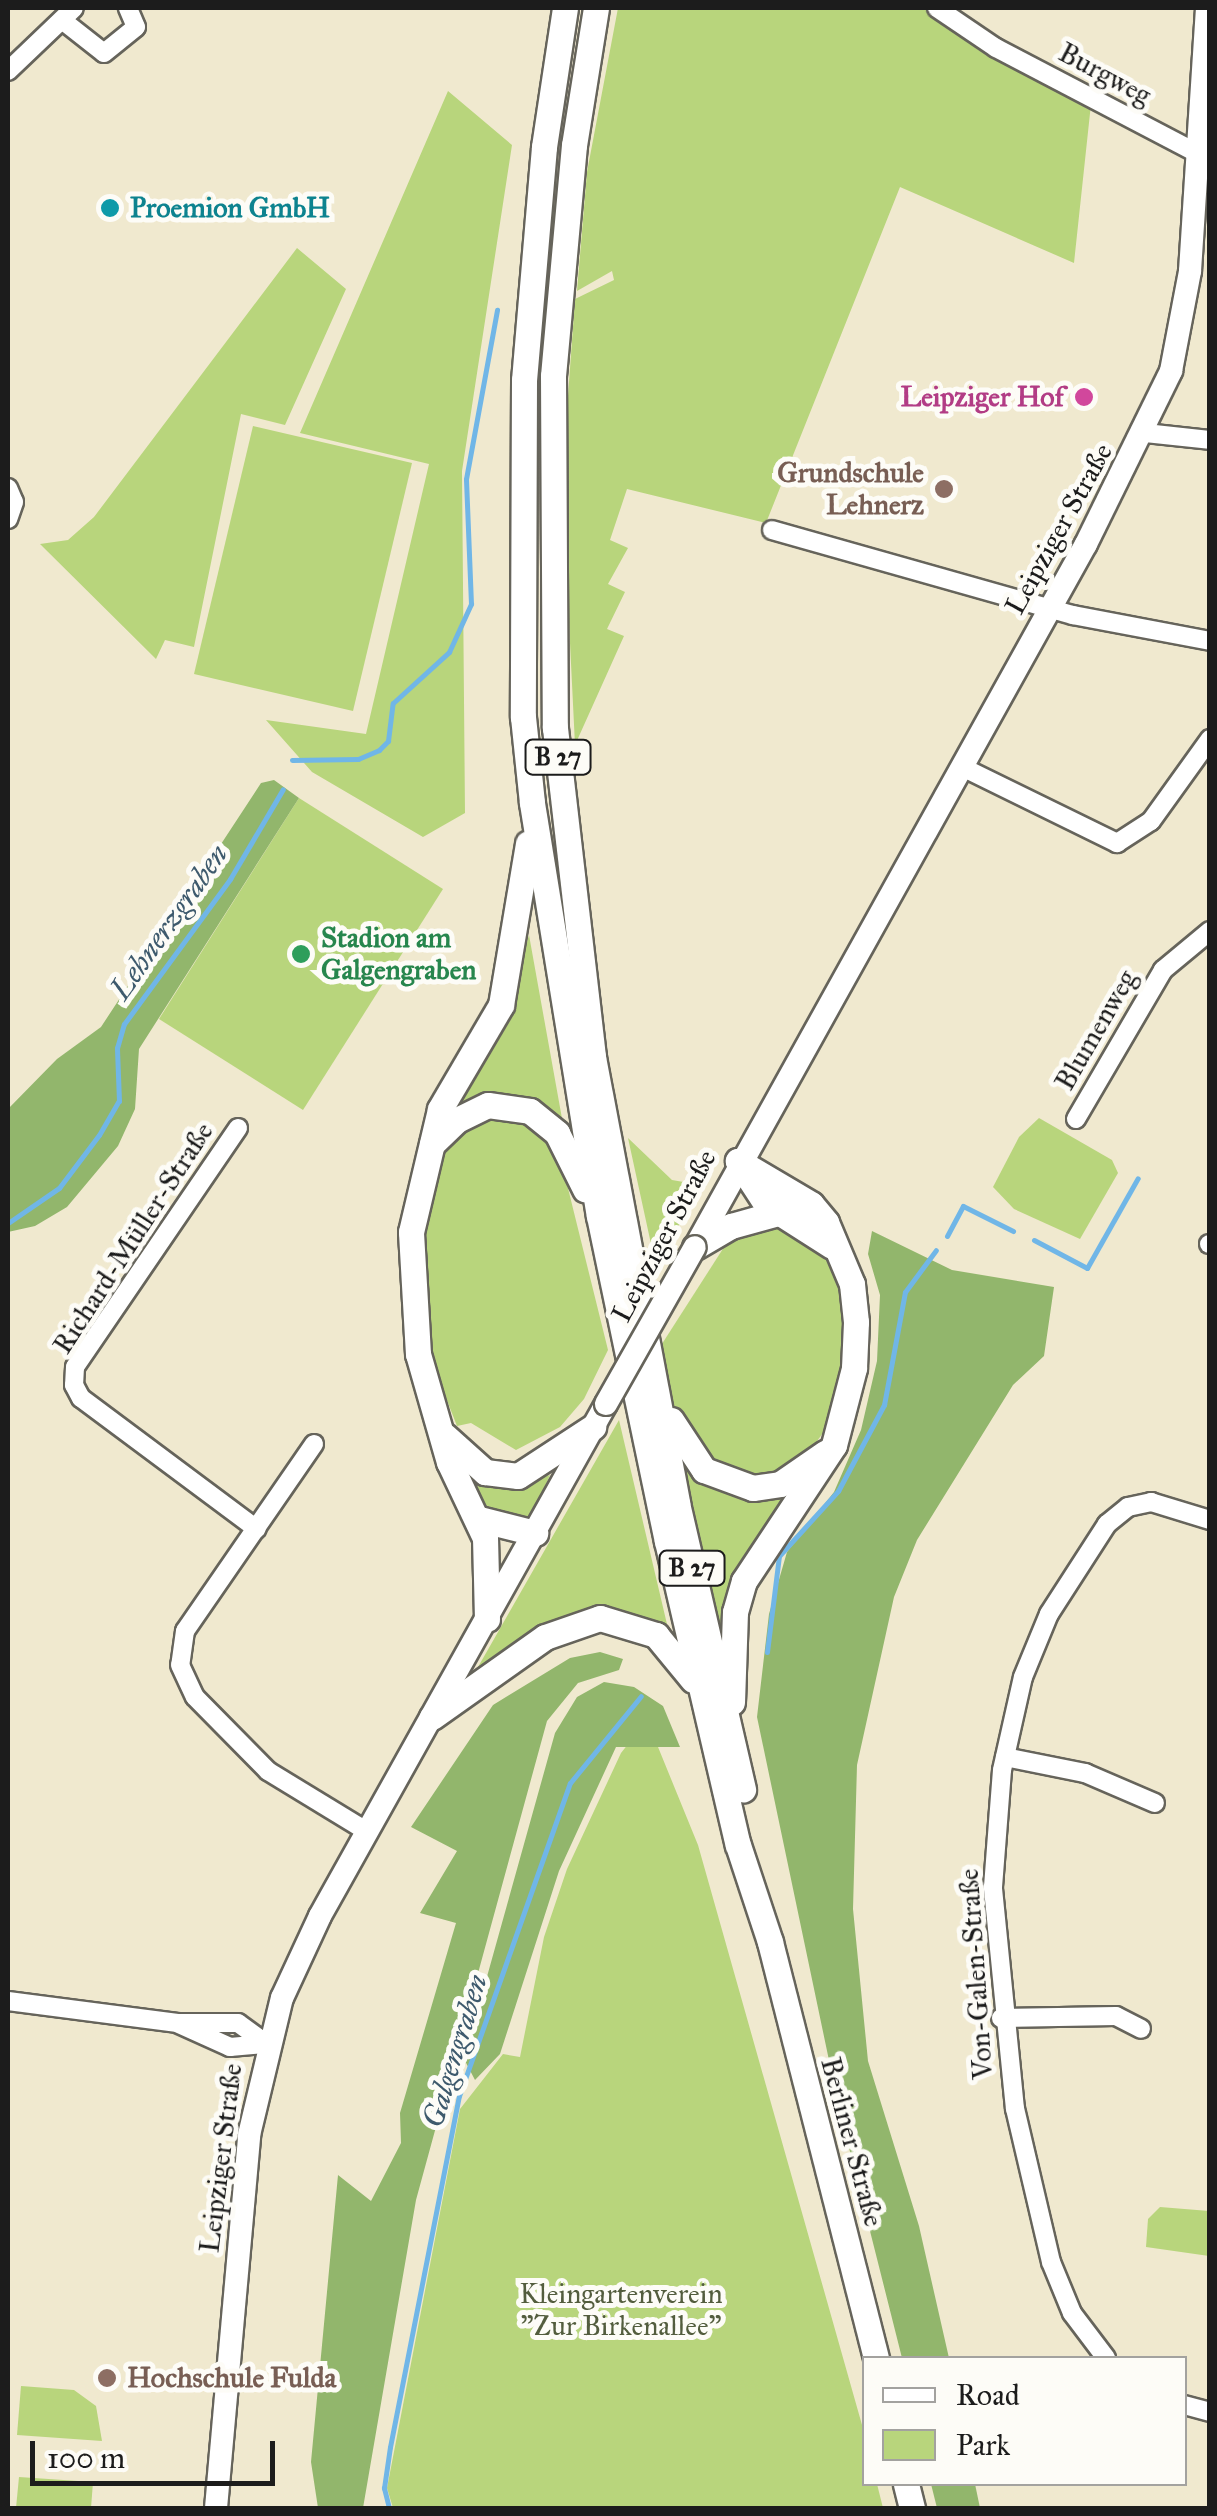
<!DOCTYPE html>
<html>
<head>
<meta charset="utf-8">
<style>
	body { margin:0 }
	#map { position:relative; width:1217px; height:2516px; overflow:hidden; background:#f0e9cf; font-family:"IM FELL Great Primer",serif }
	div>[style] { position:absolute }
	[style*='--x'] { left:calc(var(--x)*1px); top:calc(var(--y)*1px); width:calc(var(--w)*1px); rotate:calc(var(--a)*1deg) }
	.green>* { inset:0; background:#b8d57c }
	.forest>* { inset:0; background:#92b66c }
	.stream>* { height:5px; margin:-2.5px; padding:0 2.5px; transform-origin:2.5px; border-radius:2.5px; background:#70b6e7 }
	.roads { filter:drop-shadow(2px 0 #66645b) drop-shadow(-2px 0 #66645b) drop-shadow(0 2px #66645b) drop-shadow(0 -2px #66645b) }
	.minor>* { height:18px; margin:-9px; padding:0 9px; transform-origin:9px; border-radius:9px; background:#fff }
	.major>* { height:22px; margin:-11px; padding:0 11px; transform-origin:11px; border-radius:11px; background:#fff }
	.highway>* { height:25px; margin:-12.5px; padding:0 12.5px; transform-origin:12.5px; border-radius:12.5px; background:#fff }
	.bridges { filter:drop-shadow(2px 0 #66645b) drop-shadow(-2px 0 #66645b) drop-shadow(0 2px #66645b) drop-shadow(0 -2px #66645b) }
	.major-bridge>* { height:22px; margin:-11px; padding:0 11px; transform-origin:11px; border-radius:11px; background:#fff }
	.dots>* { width:28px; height:28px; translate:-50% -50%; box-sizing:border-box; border:5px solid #fdfcf7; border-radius:50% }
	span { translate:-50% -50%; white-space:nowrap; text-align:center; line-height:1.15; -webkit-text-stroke:10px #fdfcf7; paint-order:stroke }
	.shield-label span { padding:2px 8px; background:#fdfcf7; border:2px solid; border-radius:8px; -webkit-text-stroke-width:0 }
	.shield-label { font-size:25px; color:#1c1c1c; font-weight:700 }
	.street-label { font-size:28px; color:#1c1c1c }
	.culture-label { font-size:28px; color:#0d838f; font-weight:700 }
	.left { translate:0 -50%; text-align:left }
	.hotel-label { font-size:28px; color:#b23c85; font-weight:700 }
	.right { translate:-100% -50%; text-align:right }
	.education-label { font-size:28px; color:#785e54; font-weight:700 }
	.leisure-label { font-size:28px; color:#27864d; font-weight:700 }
	.park-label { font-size:28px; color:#535d3e }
	.water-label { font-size:30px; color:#3e5a6d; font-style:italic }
	.frame { position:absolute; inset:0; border:10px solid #1c1c1c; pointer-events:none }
	.legend { position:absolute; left:862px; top:2356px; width:325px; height:130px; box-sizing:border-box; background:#fdfcf7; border:2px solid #a3a29f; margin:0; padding:12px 18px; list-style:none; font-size:30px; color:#1c1c1c }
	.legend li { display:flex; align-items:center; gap:20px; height:50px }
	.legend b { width:50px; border:2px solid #a3a29f }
	.scale { position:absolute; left:30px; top:2441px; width:245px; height:45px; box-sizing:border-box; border:5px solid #1c1c1c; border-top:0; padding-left:12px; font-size:30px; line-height:35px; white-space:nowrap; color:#1c1c1c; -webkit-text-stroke:8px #fdfcf7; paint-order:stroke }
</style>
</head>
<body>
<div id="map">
	<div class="green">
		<div style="clip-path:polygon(618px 8px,930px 8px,1091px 104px,1074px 263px,900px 187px,766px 523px,627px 489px,610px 540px,628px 548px,608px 584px,625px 592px,607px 629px,624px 636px,575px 745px,565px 541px,568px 396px,575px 299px,614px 280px,612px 271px,577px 291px,587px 172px)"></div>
		<div style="clip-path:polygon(448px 91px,512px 145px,462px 471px,465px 813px,423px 837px,312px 772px,266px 720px,366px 734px,429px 464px,300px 433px)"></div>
		<div style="clip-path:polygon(297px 248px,346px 289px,285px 425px,241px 414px,194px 647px,165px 640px,156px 659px,40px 544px,68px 540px,94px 517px)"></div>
		<div style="clip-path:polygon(253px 426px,412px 463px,353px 711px,194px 674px)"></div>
		<div style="clip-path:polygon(299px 798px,443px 889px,303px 1110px,159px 1019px)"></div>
		<div style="clip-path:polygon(529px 935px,563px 1124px,553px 1116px,449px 1115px,509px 1006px)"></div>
		<div style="clip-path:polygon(492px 1116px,531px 1121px,548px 1136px,563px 1168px,608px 1350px,584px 1399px,560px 1427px,516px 1450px,471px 1423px,457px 1426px,432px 1362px,421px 1289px,421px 1251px,433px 1181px,448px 1145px,468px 1126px)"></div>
		<div style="clip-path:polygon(1039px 1118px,1112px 1160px,1118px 1173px,1080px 1239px,1014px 1209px,993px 1187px,1019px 1137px)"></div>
		<div style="clip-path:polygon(628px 1138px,672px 1180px,701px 1185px,656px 1267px)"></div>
		<div style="clip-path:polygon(781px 1222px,820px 1246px,833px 1265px,842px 1286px,846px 1358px,825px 1430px,810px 1451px,775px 1475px,756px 1478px,704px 1461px,670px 1399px,660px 1347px,726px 1244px)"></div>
		<div style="clip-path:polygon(619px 1420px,670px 1637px,638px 1615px,588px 1609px,522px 1640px,470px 1681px)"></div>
		<div style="clip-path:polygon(679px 1454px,699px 1474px,793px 1481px,722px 1638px)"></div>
		<div style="clip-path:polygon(460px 1460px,533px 1480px,550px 1475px,530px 1521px,498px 1518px,475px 1494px)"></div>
		<div style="clip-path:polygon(647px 1720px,698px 1845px,864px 2432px,864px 2484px,877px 2484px,883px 2508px,393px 2508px,387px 2488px,460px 2109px,503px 2054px,520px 2057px,544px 1937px,567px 1869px,621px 1753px)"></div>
		<div style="clip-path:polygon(1160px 2207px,1209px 2211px,1209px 2256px,1146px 2247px,1148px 2219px)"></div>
		<div style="clip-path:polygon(21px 2386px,74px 2390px,96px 2406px,102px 2441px,17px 2435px)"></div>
		<div style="clip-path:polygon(19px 2477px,93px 2482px,91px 2508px,16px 2508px)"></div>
	</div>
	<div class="forest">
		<div style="clip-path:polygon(274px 780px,299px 798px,139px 1049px,135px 1109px,118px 1146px,67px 1207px,35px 1226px,8px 1232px,8px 1109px,57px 1059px,101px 1027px,261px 783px)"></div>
		<div style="clip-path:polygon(872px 1231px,952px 1270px,1054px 1287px,1044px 1356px,1013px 1385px,917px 1540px,894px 1597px,857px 1765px,853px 1909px,868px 2061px,919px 2226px,949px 2358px,902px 2358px,839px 2108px,757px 1717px,769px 1614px,787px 1552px,834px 1492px,861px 1430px,877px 1361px,880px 1295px,868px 1254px)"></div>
		<div style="clip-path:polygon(600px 1652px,623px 1659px,619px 1670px,578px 1683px,547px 1721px,416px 2200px,363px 2508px,318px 2508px,311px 2462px,338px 2175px,371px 2201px,401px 2143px,400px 2113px,456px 1923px,420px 1913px,457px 1851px,411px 1827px,493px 1705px,570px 1658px)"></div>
		<div style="clip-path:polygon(604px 1682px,634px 1687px,663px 1706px,680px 1747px,616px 1747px,559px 1871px,500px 2054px,475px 2080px,464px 2059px,555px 1733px,577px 1697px)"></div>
		<div style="clip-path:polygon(931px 2484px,975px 2484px,980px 2508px,937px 2508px)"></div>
	</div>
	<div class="stream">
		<div style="--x:292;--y:760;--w:66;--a:-0.9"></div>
		<div style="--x:358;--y:759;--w:23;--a:-23"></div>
		<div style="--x:379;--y:750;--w:13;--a:-45"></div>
		<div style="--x:388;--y:741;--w:38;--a:-83"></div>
		<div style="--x:393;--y:703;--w:76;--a:-42.3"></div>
		<div style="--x:449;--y:652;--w:53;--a:-65.4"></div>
		<div style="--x:471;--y:604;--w:125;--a:-92.3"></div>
		<div style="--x:466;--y:479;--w:172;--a:-79.6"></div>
		<div style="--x:8;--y:1223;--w:62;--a:-34.5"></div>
		<div style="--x:59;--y:1188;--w:66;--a:-53"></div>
		<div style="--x:99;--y:1135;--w:39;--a:-60"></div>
		<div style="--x:119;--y:1101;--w:53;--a:-92.2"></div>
		<div style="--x:117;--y:1048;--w:25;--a:-74"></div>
		<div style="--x:124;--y:1024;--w:180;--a:-53.8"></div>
		<div style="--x:230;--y:879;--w:104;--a:-59.5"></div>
		<div style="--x:947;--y:1236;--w:34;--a:-62"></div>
		<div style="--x:963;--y:1206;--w:56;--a:26.6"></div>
		<div style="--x:1034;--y:1240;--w:60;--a:27.8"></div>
		<div style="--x:1087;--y:1268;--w:103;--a:-60.5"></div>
		<div style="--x:767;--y:1652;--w:97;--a:-82.9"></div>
		<div style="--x:779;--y:1556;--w:88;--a:-47.8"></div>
		<div style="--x:838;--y:1491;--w:98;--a:-61.9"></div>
		<div style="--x:884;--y:1405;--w:115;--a:-79.5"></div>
		<div style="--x:905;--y:1292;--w:52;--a:-53.6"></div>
		<div style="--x:389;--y:2508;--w:21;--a:-104"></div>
		<div style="--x:384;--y:2488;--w:41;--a:-81.7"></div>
		<div style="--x:390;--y:2447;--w:358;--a:-78.9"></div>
		<div style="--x:459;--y:2096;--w:332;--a:-70.5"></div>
		<div style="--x:570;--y:1783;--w:112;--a:-50.8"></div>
	</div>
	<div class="roads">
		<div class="minor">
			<div style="--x:937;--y:8;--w:71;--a:34.1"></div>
			<div style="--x:996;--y:48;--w:229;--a:27.6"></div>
			<div style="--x:62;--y:20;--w:53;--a:38.2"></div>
			<div style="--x:104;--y:53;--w:41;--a:-39.1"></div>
			<div style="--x:136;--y:27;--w:21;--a:-113"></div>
			<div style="--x:8;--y:71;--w:91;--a:-43.7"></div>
			<div style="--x:1145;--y:433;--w:65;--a:6.1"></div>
			<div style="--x:8;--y:488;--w:15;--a:67"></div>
			<div style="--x:14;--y:502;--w:18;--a:109"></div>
			<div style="--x:772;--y:530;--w:313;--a:15.8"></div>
			<div style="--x:1073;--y:615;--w:139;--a:10.7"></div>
			<div style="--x:962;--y:767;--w:173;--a:26.1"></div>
			<div style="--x:1117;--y:843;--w:40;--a:-32.9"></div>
			<div style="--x:1151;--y:821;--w:101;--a:-54.3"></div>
			<div style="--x:1076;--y:1119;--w:173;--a:-59.7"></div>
			<div style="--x:1163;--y:970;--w:61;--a:-39.7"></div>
			<div style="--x:238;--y:1128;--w:289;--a:124.3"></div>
			<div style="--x:75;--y:1367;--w:18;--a:93"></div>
			<div style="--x:74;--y:1385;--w:15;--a:62"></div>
			<div style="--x:81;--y:1398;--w:219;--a:36.7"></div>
			<div style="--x:1209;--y:1244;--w:1;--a:0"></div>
			<div style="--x:314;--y:1444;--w:227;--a:124.6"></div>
			<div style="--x:185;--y:1631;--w:34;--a:98"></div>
			<div style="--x:180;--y:1665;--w:35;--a:65"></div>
			<div style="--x:195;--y:1697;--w:104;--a:45.4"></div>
			<div style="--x:268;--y:1771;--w:117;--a:31.4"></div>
			<div style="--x:1005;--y:1757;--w:82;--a:11.3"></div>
			<div style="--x:1085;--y:1773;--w:76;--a:23.2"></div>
			<div style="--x:8;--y:2001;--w:171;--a:7.4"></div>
			<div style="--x:178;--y:2023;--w:60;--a:0"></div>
			<div style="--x:238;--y:2023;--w:36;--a:36"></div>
			<div style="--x:1001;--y:2018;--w:115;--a:-1"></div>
			<div style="--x:1116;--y:2016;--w:28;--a:27"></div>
			<div style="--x:179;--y:2024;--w:56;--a:24.3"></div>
			<div style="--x:230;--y:2047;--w:37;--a:-5"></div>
			<div style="--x:1106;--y:2358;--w:56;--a:-127.1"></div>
			<div style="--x:1072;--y:2313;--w:55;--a:-112.4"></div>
			<div style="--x:1051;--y:2262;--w:157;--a:-103.2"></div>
			<div style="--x:1015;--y:2109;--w:223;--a:-95.7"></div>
			<div style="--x:993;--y:1887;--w:117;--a:-85.6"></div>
			<div style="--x:1002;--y:1770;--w:95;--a:-77.3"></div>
			<div style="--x:1023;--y:1677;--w:68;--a:-67.6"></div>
			<div style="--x:1049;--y:1614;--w:107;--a:-57.2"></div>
			<div style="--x:1107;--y:1524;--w:27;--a:-39"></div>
			<div style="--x:1128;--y:1507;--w:24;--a:-12"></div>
			<div style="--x:1151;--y:1502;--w:62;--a:17"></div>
			<div style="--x:1184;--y:2405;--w:27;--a:15"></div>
		</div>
		<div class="major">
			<div style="--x:695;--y:1247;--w:804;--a:-60.92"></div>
			<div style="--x:1086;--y:544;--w:193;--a:-63.8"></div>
			<div style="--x:1171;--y:371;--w:102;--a:-79.2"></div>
			<div style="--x:1190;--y:271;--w:264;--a:-86.3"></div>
			<div style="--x:216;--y:2508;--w:374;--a:-84.9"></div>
			<div style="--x:249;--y:2135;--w:141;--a:-76.5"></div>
			<div style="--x:282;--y:1998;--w:90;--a:-65.1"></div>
			<div style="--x:320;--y:1916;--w:586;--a:-60.81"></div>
		</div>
		<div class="highway">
			<div style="--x:565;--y:8;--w:141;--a:98.6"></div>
			<div style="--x:544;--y:147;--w:234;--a:94.9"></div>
			<div style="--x:524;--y:380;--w:337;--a:90.2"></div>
			<div style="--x:523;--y:717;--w:86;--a:84"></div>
			<div style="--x:532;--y:803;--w:418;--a:80.8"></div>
			<div style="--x:599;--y:1216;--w:332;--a:78.2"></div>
			<div style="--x:667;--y:1541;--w:312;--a:76.9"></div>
			<div style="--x:738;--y:1845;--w:102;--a:71.7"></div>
			<div style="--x:770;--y:1942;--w:429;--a:75.7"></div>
			<div style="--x:596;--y:8;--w:139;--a:99.1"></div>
			<div style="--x:574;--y:145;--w:232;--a:95.2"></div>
			<div style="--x:553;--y:376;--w:352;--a:89.7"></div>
			<div style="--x:555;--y:728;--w:331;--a:83.4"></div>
			<div style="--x:593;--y:1057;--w:454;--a:79.3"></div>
			<div style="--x:677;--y:1503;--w:294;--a:77"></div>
			<div style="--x:432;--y:1144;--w:35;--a:-44"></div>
			<div style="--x:457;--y:1120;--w:34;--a:-26"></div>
			<div style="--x:488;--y:1105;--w:42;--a:8.1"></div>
			<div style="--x:530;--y:1111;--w:35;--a:39"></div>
			<div style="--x:557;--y:1133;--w:63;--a:63.4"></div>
			<div style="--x:738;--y:1161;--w:51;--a:56.9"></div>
			<div style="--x:766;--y:1204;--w:78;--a:32.5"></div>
			<div style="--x:695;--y:1247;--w:42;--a:-30.3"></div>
			<div style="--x:731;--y:1226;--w:49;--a:-15.5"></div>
			<div style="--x:671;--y:1420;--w:60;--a:56.6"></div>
			<div style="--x:704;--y:1470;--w:52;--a:20.2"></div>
			<div style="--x:753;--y:1488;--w:27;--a:-8"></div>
			<div style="--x:780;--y:1484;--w:55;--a:-34.6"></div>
			<div style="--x:445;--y:1436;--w:54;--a:42"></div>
			<div style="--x:485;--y:1472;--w:33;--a:7"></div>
			<div style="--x:518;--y:1476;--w:90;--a:-33.2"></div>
			<div style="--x:479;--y:1519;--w:58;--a:14"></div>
			<div style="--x:487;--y:1619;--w:81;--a:-91.4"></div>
			<div style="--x:485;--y:1538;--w:84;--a:-115.3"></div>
			<div style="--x:449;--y:1462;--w:112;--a:-106"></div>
			<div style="--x:418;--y:1354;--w:122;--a:-93.3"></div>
			<div style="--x:411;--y:1232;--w:126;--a:-76.7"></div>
			<div style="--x:440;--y:1109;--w:121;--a:-59.6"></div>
			<div style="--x:501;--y:1005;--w:164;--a:-80.5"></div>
			<div style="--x:732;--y:1702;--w:90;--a:-88.1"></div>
			<div style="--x:735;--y:1612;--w:32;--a:-74"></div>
			<div style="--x:744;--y:1581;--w:163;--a:-56.5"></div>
			<div style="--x:834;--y:1445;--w:80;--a:-75.4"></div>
			<div style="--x:854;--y:1368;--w:46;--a:-87.5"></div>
			<div style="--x:856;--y:1322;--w:38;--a:-96"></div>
			<div style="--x:852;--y:1284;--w:67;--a:-112.8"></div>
			<div style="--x:826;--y:1222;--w:23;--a:-130"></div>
			<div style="--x:811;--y:1204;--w:85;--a:-149.5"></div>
			<div style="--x:432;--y:1717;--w:138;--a:-35.3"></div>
			<div style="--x:545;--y:1637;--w:58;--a:-19.1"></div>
			<div style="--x:600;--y:1618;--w:59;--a:16.9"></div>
			<div style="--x:656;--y:1635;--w:58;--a:50.6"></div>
			<div style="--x:906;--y:2484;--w:25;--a:76"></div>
		</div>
	</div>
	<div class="bridges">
		<div class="major-bridge">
			<div style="--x:606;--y:1404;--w:180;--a:-60.5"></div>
		</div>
	</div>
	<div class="dots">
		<div style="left:110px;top:208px;background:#0f9aa8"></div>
		<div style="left:1084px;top:397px;background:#d1479c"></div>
		<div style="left:944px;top:489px;background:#8d6e63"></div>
		<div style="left:301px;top:954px;background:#2e9e5b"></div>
		<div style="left:107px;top:2378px;background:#8d6e63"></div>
	</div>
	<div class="shield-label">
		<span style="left:558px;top:757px">B 27</span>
		<span style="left:692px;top:1568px">B 27</span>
	</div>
	<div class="street-label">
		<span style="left:1105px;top:74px;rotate:28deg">Burgweg</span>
		<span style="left:1059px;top:529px;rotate:-61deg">Leipziger Straße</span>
		<span style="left:1096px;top:1030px;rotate:-60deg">Blumenweg</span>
		<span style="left:664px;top:1236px;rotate:-62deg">Leipziger Straße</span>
		<span style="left:133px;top:1238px;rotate:-57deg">Richard-Müller-Straße</span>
		<span style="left:976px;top:1974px;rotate:-94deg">Von-Galen-Straße</span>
		<span style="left:852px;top:2142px;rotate:75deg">Berliner Straße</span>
		<span style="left:221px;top:2158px;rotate:-83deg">Leipziger Straße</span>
	</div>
	<div class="culture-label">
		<span class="left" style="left:130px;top:208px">Proemion GmbH</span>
	</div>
	<div class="hotel-label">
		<span class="right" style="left:1064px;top:397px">Leipziger Hof</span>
	</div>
	<div class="education-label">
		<span class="right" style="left:924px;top:489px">Grundschule<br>Lehnerz</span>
		<span class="left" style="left:127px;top:2378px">Hochschule Fulda</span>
	</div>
	<div class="leisure-label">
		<span class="left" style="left:321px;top:954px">Stadion am<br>Galgengraben</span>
	</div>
	<div class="park-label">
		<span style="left:621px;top:2310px">Kleingartenverein<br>"Zur Birkenallee"</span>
	</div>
	<div class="water-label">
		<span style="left:169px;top:922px;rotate:-55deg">Lehnerzgraben</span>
		<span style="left:455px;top:2051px;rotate:-73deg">Galgengraben</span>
	</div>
	<div class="frame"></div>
	<ul class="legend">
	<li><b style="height:12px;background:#fff"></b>Road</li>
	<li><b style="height:28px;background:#b8d57c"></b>Park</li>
	</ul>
	<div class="scale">100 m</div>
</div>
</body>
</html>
